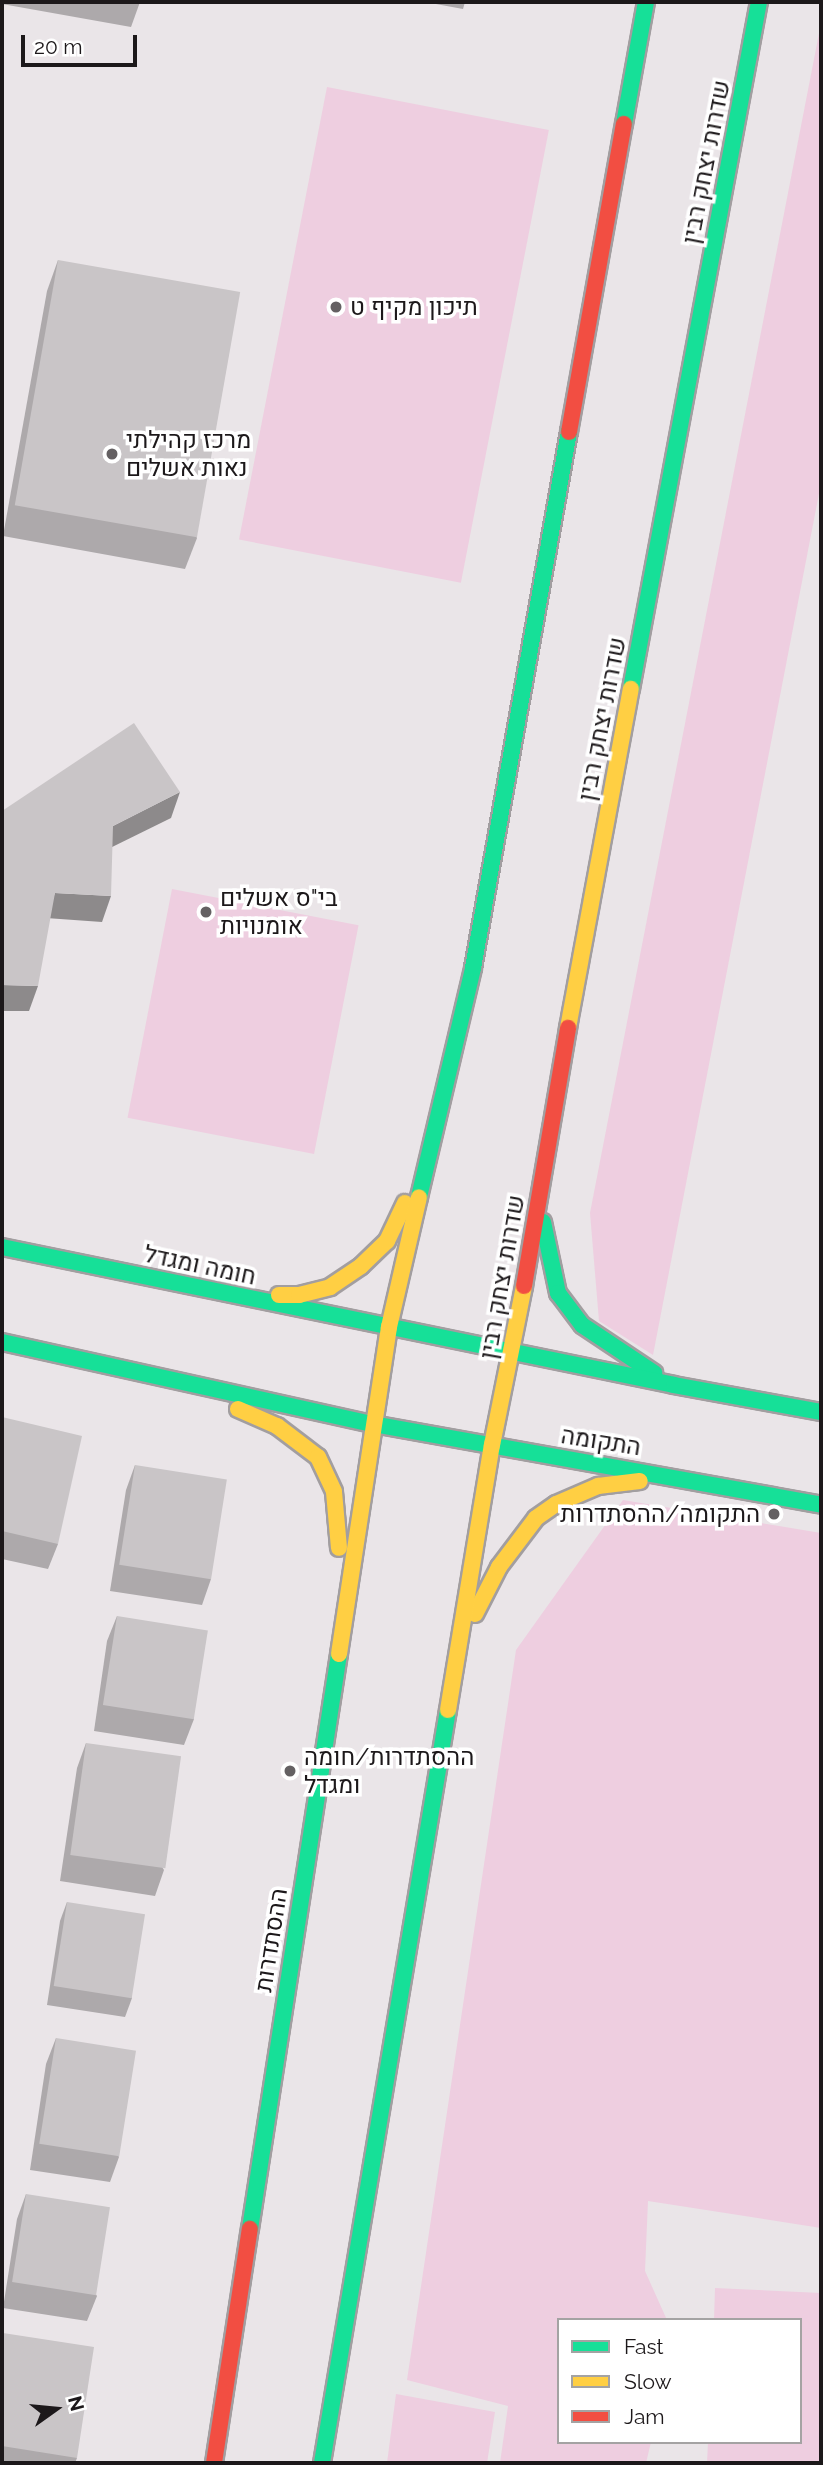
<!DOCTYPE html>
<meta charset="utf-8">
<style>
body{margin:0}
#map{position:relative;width:823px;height:2465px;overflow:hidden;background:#eae5e8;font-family:Raleway,Heebo,sans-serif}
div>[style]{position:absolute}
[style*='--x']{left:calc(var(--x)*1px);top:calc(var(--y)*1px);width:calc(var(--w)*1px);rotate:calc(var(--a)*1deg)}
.green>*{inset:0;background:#eecee0;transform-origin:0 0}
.roads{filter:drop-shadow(2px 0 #a29ea0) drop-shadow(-2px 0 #a29ea0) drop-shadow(0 2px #a29ea0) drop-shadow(0 -2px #a29ea0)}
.fast>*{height:16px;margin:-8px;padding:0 8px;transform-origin:8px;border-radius:8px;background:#16e098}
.slow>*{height:16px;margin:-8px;padding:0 8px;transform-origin:8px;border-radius:8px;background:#ffcf43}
.jam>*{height:16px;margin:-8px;padding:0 8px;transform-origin:8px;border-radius:8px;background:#f24e42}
.wall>*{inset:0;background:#ada9ab}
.shaded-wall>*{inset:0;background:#8d8a8b}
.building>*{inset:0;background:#c9c5c7;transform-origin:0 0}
.dots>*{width:19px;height:19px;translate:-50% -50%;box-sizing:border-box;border:4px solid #fff;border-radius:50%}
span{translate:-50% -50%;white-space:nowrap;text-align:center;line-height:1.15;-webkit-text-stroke:7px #fff;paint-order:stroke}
.street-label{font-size:24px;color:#1c181a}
.poi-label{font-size:24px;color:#1c181a}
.left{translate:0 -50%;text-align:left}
.right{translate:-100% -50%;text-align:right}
.frame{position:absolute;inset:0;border:4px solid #1c181a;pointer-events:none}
.legend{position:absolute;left:557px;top:2318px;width:245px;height:126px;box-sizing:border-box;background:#fff;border:2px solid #a4a3a3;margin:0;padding:9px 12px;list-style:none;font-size:21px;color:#1c181a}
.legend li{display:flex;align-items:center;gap:14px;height:35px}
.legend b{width:35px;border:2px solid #a4a3a3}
.north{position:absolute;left:21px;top:2374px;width:70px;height:70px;-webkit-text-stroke:5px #fff;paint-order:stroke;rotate:75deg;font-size:19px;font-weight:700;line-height:28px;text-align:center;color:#1c181a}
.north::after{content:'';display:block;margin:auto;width:24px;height:32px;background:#1c181a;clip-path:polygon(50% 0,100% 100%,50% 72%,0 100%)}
.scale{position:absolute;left:21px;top:35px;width:116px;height:32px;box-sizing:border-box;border:4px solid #1c181a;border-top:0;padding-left:9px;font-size:21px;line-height:24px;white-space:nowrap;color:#1c181a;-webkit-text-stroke:5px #fff;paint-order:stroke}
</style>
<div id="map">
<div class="green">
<i style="clip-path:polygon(821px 23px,821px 483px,653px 1355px,599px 1321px,590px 1213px)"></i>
<i style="left:327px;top:87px;width:226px;height:461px;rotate:11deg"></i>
<i style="left:172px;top:889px;width:190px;height:233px;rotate:11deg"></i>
<i style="clip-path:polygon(623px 1500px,821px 1533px,821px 2228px,648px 2201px,645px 2271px,667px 2320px,559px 2320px,559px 2442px,651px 2442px,646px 2463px,500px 2463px,508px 2406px,407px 2380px,516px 1650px)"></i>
<i style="clip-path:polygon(715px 2288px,821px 2293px,821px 2463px,707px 2463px,708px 2442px,800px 2442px,800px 2320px,714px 2320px)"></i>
<i style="clip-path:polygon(396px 2394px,495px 2412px,487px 2463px,387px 2463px)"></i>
</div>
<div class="roads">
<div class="fast">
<i style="--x:624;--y:124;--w:124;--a:-79.8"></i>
<i style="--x:631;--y:689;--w:699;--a:-79.45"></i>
<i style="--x:419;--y:1197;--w:235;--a:-76.7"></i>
<i style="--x:473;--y:968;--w:545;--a:-79.85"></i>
<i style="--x:543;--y:1222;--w:73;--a:78.1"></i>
<i style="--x:558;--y:1293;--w:40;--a:53"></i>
<i style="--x:582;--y:1325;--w:87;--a:33.7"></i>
<i style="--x:2;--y:1247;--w:686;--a:11.6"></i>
<i style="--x:674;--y:1385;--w:149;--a:10.4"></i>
<i style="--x:2;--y:1342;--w:380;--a:12.5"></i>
<i style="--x:373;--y:1424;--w:455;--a:10.2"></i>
<i style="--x:250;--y:2229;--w:582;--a:-81.2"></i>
<i style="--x:322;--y:2463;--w:763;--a:-80.5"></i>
</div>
<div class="slow">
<i style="--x:568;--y:1028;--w:345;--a:-79.5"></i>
<i style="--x:279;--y:1295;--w:20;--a:0"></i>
<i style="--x:299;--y:1295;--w:32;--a:-14"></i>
<i style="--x:330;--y:1287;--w:37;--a:-34"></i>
<i style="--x:361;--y:1266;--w:36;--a:-44"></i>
<i style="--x:387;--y:1241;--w:42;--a:-64.7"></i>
<i style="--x:238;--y:1409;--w:43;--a:23.6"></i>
<i style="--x:277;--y:1426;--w:51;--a:37.1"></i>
<i style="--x:318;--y:1457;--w:38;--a:65"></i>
<i style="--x:334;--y:1492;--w:56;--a:84.9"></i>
<i style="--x:475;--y:1614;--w:53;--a:-62.9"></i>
<i style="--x:499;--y:1567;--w:61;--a:-52.9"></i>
<i style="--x:536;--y:1518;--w:24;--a:-35"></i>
<i style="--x:556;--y:1504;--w:46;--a:-23.2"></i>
<i style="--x:598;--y:1486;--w:42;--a:-6.8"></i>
<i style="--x:339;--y:1654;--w:331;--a:-81.3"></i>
<i style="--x:389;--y:1327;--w:133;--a:-77"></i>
<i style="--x:448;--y:1710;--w:269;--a:-80.6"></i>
<i style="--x:492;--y:1445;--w:162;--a:-78.6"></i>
</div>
<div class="jam">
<i style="--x:569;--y:432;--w:313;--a:-79.9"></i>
<i style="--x:524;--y:1286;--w:262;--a:-80.3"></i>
<i style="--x:214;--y:2463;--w:237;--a:-81.3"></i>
</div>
</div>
<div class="wall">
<i style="clip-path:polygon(2px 2px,140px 2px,131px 27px,2px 4px)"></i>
<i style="clip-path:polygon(425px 2px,465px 2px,463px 9px)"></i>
<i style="clip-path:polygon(58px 260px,197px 538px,185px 569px,3px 536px,47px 291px)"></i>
<i style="clip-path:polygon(2px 1417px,58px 1544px,48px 1569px,2px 1559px)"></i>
<i style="clip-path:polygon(135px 1465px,211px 1579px,202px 1605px,110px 1591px,126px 1490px)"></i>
<i style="clip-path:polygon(117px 1616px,194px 1719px,184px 1745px,94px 1731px,107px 1641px)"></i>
<i style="clip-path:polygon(86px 1743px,164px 1870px,155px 1896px,60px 1881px,77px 1768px)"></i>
<i style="clip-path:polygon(67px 1902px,132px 1998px,125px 2017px,47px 2005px,60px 1921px)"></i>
<i style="clip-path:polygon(56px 2038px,119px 2157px,110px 2182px,30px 2170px,46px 2064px)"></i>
<i style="clip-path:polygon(26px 2194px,97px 2296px,87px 2321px,3px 2308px,17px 2219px)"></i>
<i style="clip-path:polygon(3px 2333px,77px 2458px,75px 2463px,2px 2463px,2px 2337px)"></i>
</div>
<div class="shaded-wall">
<i style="clip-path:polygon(180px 792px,171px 818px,104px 851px,113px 826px)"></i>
<i style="clip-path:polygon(55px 893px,111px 896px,102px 922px,46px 918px)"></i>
<i style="clip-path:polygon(2px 985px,38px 986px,29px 1011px,2px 1011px)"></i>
</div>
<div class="building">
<i style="left:58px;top:260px;width:185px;height:249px;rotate:10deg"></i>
<i style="clip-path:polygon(134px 723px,180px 792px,113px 826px,111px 896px,55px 893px,38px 986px,2px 985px,2px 811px)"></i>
<i style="clip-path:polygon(2px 1417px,82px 1436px,58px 1544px,2px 1531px)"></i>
<i style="left:135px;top:1465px;width:93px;height:101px;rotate:9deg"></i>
<i style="left:117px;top:1616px;width:92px;height:90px;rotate:9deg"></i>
<i style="left:86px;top:1743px;width:96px;height:113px;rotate:8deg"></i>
<i style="left:67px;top:1902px;width:79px;height:85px;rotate:9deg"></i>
<i style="left:56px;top:2038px;width:81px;height:107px;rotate:9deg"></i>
<i style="left:26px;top:2194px;width:85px;height:89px;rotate:9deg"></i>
<i style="clip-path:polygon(3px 2333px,94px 2347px,77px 2458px,2px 2446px,2px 2343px)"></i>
</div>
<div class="dots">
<i style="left:336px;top:307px;background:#646062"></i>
<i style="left:112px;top:454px;background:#646062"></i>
<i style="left:206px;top:912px;background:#646062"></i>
<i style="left:774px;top:1514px;background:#646062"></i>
<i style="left:290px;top:1771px;background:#646062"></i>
</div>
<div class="street-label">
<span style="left:706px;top:162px;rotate:-79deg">שדרות יצחק רבין</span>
<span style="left:602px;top:719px;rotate:-79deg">שדרות יצחק רבין</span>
<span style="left:200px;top:1265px;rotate:12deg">חומה ומגדל</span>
<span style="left:502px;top:1277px;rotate:-80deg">שדרות יצחק רבין</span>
<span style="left:601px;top:1441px;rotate:9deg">התקומה</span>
<span style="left:271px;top:1940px;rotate:-81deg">ההסתדרות</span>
</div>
<div class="poi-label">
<span class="left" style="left:350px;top:307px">תיכון מקיף ט</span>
<span class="left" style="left:126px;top:454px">מרכז קהילתי<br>נאות אשלים</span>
<span class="left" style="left:220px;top:912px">בי"ס אשלים<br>אומנויות</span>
<span class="right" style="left:760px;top:1514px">התקומה/ההסתדרות</span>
<span class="left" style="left:304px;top:1771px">ההסתדרות/חומה<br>ומגדל</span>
</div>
<div class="frame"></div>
<ul class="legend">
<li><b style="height:9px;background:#16e098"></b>Fast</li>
<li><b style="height:9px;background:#ffcf43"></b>Slow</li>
<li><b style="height:9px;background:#f24e42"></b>Jam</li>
</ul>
<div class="north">N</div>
<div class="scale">20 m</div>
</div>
